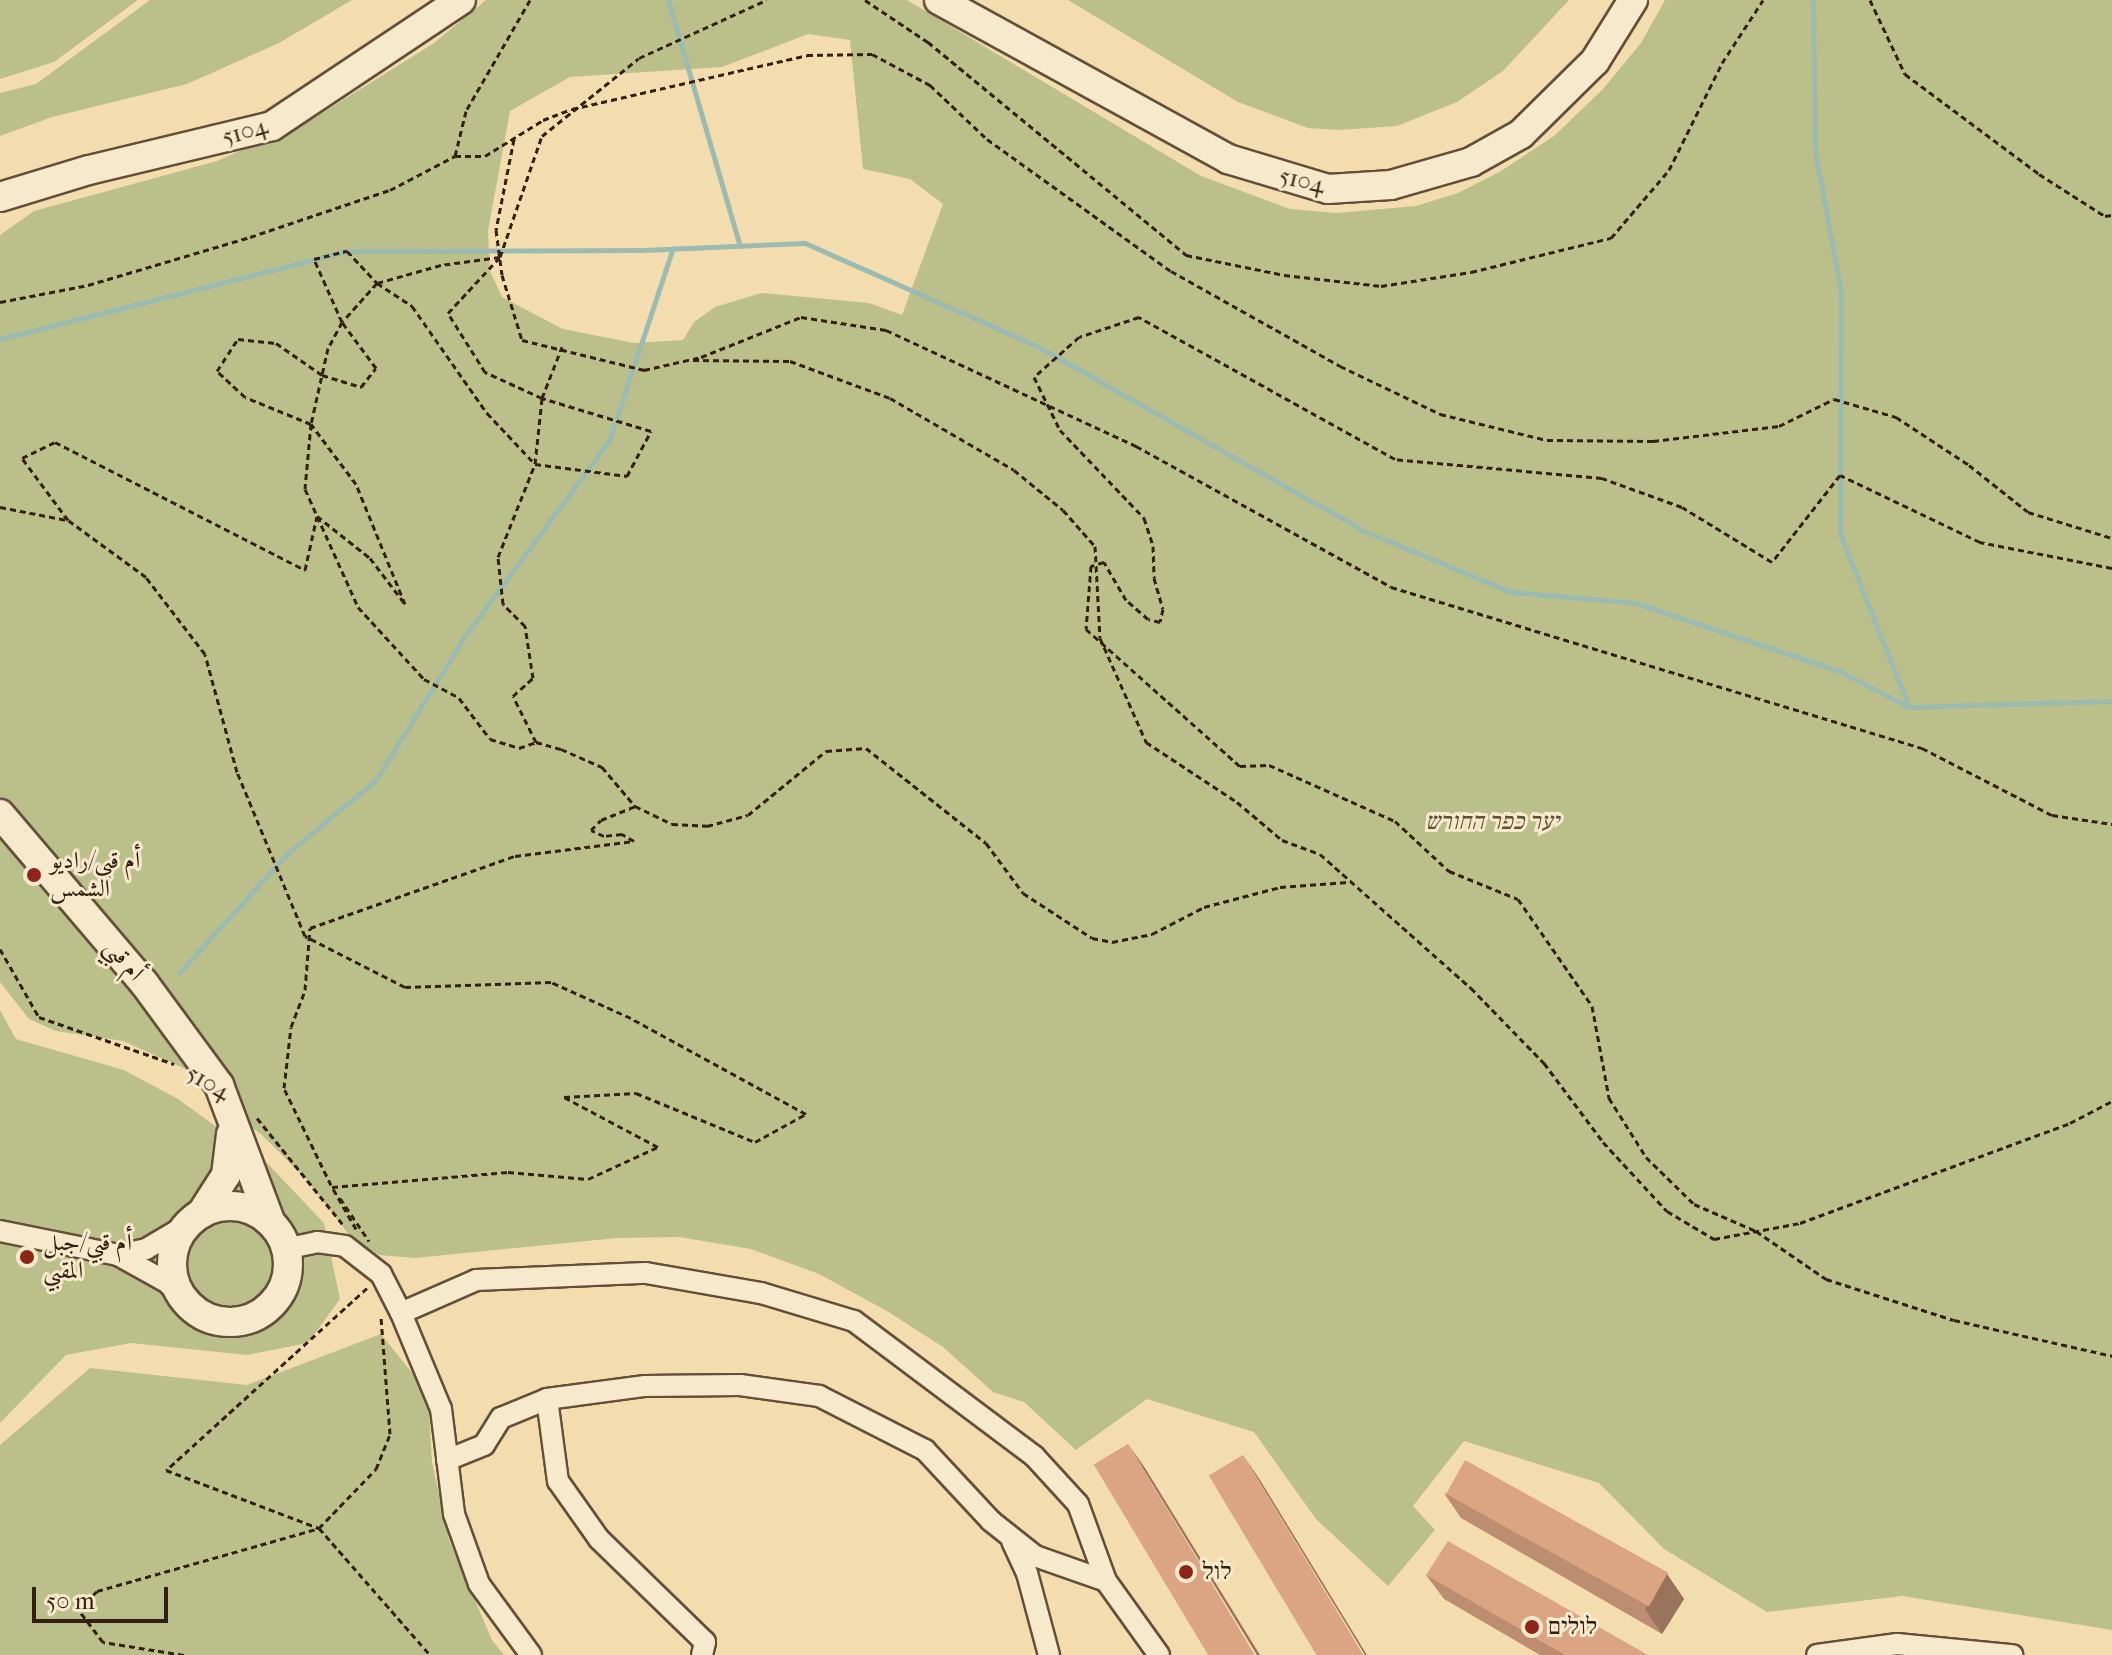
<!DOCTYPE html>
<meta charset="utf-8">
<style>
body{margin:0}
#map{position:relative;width:2112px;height:1655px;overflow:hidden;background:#f3ddaf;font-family:"IM FELL French Canon",Amiri,"Frank Ruhl Libre",serif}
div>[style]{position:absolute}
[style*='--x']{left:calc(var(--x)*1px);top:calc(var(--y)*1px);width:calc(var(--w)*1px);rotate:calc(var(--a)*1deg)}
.green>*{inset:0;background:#bbc08a}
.stream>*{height:5px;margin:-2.5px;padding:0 2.5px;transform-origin:2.5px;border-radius:2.5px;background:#9cbbb0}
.path>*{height:3px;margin-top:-1.5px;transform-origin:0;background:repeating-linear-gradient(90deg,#342012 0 6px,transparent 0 10px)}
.roads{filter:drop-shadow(2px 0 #644f39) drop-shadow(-2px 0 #644f39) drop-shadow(0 2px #644f39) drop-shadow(0 -2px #644f39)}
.street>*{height:20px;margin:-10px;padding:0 10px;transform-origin:10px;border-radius:10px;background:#f7e9cb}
.secondary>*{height:28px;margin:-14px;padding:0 14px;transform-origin:14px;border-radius:14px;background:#f7e9cb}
.secondary>.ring{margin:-14px;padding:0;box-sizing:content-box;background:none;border:28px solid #f7e9cb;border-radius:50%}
.wall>*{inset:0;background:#bc8d70}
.shaded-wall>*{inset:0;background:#99735b}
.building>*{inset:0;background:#dba482;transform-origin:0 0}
.dots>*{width:22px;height:22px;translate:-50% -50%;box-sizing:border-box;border:4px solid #f7e9cb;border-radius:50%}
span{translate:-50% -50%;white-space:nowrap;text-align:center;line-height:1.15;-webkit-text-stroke:6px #f7e9cb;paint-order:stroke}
.street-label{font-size:24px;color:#342012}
.park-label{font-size:24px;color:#5c5036;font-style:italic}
.poi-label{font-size:24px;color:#342012}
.left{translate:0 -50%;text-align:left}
.scale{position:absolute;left:32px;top:1587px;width:136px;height:36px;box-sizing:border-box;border:4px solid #342012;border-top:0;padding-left:10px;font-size:24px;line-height:28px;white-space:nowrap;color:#342012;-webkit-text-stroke:6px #f7e9cb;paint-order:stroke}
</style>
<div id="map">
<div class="green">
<i style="clip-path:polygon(0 0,138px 0,54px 62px,0 79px)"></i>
<i style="clip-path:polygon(150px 0,352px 0,279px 43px,187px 84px,52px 117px,0 136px,0 93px,36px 84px)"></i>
<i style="clip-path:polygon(evenodd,486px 0,907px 0,1201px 176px,1290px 209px,1337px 213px,1416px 206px,1458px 193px,1501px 171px,1554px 136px,1603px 89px,1641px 43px,1665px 0,2112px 0,2112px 1630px,1902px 1596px,1767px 1612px,1664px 1549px,1599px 1483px,1464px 1441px,1413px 1506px,1435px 1530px,1388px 1586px,1316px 1519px,1254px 1432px,1147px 1399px,1076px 1450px,1024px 1402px,993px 1392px,943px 1347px,887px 1311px,819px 1274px,751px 1249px,679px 1237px,617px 1238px,415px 1258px,379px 1255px,350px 1236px,305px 1178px,262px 1135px,207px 1094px,219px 1084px,123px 1041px,56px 1031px,29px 1019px,0 982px,0 235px,34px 211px,217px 161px,314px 118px,434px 43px,486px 0,808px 34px,850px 40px,863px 169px,910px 179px,943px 204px,902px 315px,869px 303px,761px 293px,715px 307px,694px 322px,683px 340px,634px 343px,563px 329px,502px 297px,490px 271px,488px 231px,510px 111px,570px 77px,722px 67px,808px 34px)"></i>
<i style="clip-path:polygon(1068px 0,1569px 0,1503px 71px,1457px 102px,1397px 126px,1339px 130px,1308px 128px,1238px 102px)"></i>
<i style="clip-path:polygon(0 1010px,16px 1039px,124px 1070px,178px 1099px,268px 1164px,324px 1223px,340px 1299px,308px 1343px,247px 1355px,131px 1343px,66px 1355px,0 1423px)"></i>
<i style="clip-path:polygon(381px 1334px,428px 1393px,432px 1462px,449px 1540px,492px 1640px,504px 1655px,0 1655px,0 1445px,90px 1368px,247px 1385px)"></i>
</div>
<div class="stream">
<i style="--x:668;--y:0;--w:253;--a:73.7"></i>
<i style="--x:1813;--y:0;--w:151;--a:89.2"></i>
<i style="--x:1815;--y:151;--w:144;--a:79.6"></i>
<i style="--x:1841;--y:293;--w:241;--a:90.2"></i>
<i style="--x:1840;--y:534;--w:186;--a:68.3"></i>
<i style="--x:0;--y:339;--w:358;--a:-14.2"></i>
<i style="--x:347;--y:251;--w:296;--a:-0.2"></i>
<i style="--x:643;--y:250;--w:162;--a:-2.5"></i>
<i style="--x:805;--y:243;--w:256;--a:24"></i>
<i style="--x:1039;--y:347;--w:371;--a:29.5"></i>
<i style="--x:1362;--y:530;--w:161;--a:22.6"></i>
<i style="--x:1511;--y:592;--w:125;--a:5"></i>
<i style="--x:1636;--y:603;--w:214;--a:18.5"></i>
<i style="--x:1839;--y:671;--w:79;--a:27.2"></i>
<i style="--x:1909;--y:707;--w:203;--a:-1.7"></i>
<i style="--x:179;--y:973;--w:162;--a:-47.8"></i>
<i style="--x:288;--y:853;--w:114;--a:-39.7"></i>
<i style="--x:376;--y:780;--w:169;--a:-58.3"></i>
<i style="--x:465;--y:636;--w:242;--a:-53.6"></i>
<i style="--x:609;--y:441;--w:203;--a:-71.7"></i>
</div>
<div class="path">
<i style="--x:530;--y:0;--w:128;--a:120"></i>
<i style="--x:466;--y:111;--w:46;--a:103.7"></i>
<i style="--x:455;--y:156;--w:30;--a:0"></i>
<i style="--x:485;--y:156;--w:68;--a:-31.8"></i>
<i style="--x:543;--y:120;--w:31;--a:-21"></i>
<i style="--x:572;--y:109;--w:241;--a:-12.9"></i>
<i style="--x:807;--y:55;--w:65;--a:-0.9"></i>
<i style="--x:872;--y:54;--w:66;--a:28.1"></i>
<i style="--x:930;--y:85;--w:79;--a:43.5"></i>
<i style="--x:987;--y:139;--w:226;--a:35.7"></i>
<i style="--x:1171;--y:271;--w:194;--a:29.3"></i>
<i style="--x:1340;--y:366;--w:111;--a:25.6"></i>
<i style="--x:1440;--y:414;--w:110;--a:13.7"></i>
<i style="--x:1547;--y:440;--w:106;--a:0.5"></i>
<i style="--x:1653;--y:441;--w:127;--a:-6.8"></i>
<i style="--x:1779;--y:426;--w:61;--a:-26.1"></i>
<i style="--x:1834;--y:399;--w:65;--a:16.2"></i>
<i style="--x:1896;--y:417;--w:87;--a:33.3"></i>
<i style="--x:1969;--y:465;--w:75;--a:38.5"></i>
<i style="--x:2028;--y:512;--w:88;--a:17.2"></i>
<i style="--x:865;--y:0;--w:76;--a:33.7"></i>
<i style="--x:928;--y:42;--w:335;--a:39.5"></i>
<i style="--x:1186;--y:255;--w:100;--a:11.5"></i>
<i style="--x:1284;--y:275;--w:98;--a:6.5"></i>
<i style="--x:1381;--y:286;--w:91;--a:-8.8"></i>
<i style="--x:1471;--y:272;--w:144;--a:-13.7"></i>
<i style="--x:1611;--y:238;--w:89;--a:-49.5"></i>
<i style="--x:1669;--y:170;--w:119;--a:-63.6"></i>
<i style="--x:1722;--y:63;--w:75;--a:-56.9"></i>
<i style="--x:1870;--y:0;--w:82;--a:64.7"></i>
<i style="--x:1905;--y:74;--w:167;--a:36.7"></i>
<i style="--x:2039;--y:174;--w:78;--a:32.5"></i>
<i style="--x:2105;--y:216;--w:7;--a:-8"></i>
<i style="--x:514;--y:139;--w:93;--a:101.2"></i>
<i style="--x:496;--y:230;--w:45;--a:82.4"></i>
<i style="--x:502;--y:275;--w:68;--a:72.9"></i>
<i style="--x:522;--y:340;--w:126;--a:13.8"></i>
<i style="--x:644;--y:370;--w:58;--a:-12.8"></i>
<i style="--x:701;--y:357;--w:108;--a:-21.8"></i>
<i style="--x:801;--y:317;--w:86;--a:8.7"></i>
<i style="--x:886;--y:330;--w:276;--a:24.9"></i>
<i style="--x:1136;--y:446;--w:291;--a:28.9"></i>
<i style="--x:1391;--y:587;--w:555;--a:16.87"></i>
<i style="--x:1922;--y:748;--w:146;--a:27.3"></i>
<i style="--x:2052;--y:815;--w:61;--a:8.5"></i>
<i style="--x:500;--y:257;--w:60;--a:172.3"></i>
<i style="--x:441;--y:265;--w:66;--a:164.3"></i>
<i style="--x:377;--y:283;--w:52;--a:131.9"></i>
<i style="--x:342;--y:322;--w:30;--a:118"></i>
<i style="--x:328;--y:348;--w:78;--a:102.6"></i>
<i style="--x:311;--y:424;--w:65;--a:95.3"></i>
<i style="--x:305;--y:489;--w:129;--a:65.8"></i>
<i style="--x:358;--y:607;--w:98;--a:47.5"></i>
<i style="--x:424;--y:679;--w:40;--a:28"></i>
<i style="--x:459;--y:698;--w:51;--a:52.9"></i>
<i style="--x:490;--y:739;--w:30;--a:17"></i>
<i style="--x:519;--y:748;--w:18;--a:-19"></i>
<i style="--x:536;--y:742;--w:26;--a:16"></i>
<i style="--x:561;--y:749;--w:45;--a:23.7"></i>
<i style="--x:602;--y:767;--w:51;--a:49.8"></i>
<i style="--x:635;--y:806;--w:41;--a:25.9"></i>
<i style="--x:672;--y:824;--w:35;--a:3"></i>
<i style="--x:707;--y:826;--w:42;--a:-15"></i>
<i style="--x:748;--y:815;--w:101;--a:-39.4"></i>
<i style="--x:826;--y:751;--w:40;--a:-4.3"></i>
<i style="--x:866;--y:748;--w:153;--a:38.4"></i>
<i style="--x:986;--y:843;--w:62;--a:53.5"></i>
<i style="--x:1023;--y:893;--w:82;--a:33.1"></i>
<i style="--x:1092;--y:938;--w:20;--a:11"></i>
<i style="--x:1112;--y:942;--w:41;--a:-11.3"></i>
<i style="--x:1152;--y:934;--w:59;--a:-27.4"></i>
<i style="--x:1204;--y:907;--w:79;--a:-14.7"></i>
<i style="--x:1280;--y:887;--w:68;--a:-4.2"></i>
<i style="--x:0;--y:302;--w:90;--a:-10.9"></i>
<i style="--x:88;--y:285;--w:169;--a:-16.5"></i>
<i style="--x:250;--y:237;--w:148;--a:-18.6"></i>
<i style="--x:390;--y:190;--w:73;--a:-27.6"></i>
<i style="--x:693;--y:360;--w:97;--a:0.6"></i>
<i style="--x:790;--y:361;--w:107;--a:20.3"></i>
<i style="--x:890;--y:398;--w:143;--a:30.1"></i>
<i style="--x:1014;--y:470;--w:63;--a:39.2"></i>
<i style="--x:1063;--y:510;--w:48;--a:48.4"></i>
<i style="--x:1095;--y:546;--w:92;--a:86.9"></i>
<i style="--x:1100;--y:638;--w:114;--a:66.1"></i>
<i style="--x:1146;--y:742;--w:109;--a:33.4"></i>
<i style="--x:1237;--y:802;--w:59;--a:40.2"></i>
<i style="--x:1282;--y:840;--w:40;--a:20.2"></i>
<i style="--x:1320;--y:854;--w:202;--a:41.6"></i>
<i style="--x:1471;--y:988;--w:105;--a:45.8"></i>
<i style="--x:1544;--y:1063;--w:99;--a:53.2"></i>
<i style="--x:1603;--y:1142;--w:94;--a:47.2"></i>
<i style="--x:1667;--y:1211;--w:55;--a:30.8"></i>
<i style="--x:1714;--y:1239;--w:87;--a:-10.5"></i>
<i style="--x:1800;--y:1223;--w:288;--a:-20.3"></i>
<i style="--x:2070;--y:1123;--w:47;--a:-27.6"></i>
<i style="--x:0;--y:507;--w:68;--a:11"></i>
<i style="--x:2112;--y:568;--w:135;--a:-168.9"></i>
<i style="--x:1980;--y:542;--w:155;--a:-154.4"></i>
<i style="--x:1840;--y:475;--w:110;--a:128"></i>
<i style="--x:1772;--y:562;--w:105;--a:-148.6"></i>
<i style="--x:1682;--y:507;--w:85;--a:-160.1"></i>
<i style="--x:1602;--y:478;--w:208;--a:-174.8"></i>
<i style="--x:1395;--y:459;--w:293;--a:-151"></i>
<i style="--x:1139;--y:317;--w:63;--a:161.6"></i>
<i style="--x:1079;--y:337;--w:60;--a:138.4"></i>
<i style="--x:1034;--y:377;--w:59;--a:63.9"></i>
<i style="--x:1060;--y:430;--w:122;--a:46.3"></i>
<i style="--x:1144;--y:518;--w:29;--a:72"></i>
<i style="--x:1153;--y:546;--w:32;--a:88"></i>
<i style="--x:1154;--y:578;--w:32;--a:74"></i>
<i style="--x:1163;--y:609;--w:13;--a:103"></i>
<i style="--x:1160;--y:622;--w:12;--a:-166"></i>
<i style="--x:1148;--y:619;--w:29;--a:-139"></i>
<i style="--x:1126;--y:600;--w:44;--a:-120.1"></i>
<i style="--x:1104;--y:562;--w:14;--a:163"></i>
<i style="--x:1091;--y:566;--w:63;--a:94.5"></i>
<i style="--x:1086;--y:629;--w:206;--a:41.7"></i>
<i style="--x:1240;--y:766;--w:29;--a:-2"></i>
<i style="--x:1269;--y:765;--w:138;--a:24"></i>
<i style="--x:1395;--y:821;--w:74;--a:42.8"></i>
<i style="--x:1449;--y:871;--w:74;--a:22.1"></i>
<i style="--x:1518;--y:899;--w:130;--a:55.3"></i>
<i style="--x:1592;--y:1006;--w:94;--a:79.5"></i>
<i style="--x:1609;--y:1098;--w:70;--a:57.9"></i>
<i style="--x:1646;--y:1157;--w:67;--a:44.4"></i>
<i style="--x:1694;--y:1204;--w:68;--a:23.5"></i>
<i style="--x:1756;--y:1231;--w:85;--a:34.4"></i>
<i style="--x:1826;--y:1279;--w:134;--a:17.8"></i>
<i style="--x:1954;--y:1320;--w:162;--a:12.8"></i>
<i style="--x:536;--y:742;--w:51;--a:-116.6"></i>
<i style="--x:513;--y:696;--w:27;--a:-42"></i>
<i style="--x:533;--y:678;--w:53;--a:-98.7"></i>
<i style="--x:525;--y:626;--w:31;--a:-135"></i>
<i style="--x:503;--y:604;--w:47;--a:-96.1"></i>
<i style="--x:498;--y:557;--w:100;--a:-68.3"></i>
<i style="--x:535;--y:464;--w:66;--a:-83.9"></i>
<i style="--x:542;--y:398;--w:55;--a:-68.6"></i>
<i style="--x:0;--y:949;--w:78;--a:60.2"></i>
<i style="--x:39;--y:1017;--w:143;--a:19.2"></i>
<i style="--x:257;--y:1118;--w:140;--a:51.1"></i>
<i style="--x:331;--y:1185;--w:108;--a:-115.9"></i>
<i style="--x:284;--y:1088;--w:61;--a:-83.5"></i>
<i style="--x:291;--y:1027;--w:40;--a:-69"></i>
<i style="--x:305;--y:990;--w:62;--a:-85.4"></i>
<i style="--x:310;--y:928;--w:217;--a:-19.4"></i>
<i style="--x:515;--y:856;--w:120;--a:-7.2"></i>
<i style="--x:634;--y:841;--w:14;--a:-150"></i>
<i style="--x:622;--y:834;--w:18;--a:174"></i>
<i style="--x:604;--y:836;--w:14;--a:-155"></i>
<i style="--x:591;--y:830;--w:14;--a:-45"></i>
<i style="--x:601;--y:820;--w:37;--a:-22"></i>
<i style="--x:340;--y:1198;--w:52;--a:56"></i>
<i style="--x:356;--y:1229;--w:48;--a:-119.7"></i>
<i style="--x:332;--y:1187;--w:177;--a:-4.9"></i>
<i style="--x:508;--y:1172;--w:80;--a:5"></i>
<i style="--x:588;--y:1179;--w:77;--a:-24.6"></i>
<i style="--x:658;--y:1147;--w:106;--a:-152"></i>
<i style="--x:564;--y:1097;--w:72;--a:-3.2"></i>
<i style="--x:636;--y:1093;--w:129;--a:22.4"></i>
<i style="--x:755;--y:1142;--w:58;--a:-28.8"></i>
<i style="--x:806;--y:1114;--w:200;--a:-151.3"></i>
<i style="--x:631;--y:1018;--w:88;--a:-155.8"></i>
<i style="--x:551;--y:982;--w:146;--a:178"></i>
<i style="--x:405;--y:987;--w:112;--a:-153"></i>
<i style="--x:305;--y:936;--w:178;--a:-112.5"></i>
<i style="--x:237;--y:772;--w:122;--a:-105.2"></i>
<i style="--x:205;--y:654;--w:97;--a:-127.5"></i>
<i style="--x:146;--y:577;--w:97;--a:-143.8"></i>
<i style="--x:68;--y:520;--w:77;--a:-126.6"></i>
<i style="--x:22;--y:458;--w:37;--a:-26"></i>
<i style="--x:55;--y:442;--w:281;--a:27.1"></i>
<i style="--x:305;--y:570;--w:55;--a:-77.5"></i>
<i style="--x:317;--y:516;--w:68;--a:38.4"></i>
<i style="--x:370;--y:558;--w:58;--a:52.7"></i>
<i style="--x:405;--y:604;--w:130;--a:-112.2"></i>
<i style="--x:356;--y:484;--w:75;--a:-126.9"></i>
<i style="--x:311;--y:424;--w:71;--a:-157.8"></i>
<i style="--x:245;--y:397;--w:38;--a:-137"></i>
<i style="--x:217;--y:371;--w:38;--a:-57"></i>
<i style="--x:238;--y:339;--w:38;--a:6"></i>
<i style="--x:276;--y:343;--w:56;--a:34.8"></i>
<i style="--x:322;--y:375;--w:41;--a:17.1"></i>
<i style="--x:361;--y:387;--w:24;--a:-52"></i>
<i style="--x:376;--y:368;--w:57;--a:-126.5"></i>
<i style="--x:342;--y:322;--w:69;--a:-114"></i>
<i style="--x:314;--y:259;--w:34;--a:-14"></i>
<i style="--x:347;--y:251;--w:44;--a:46.8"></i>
<i style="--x:377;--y:283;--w:42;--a:33.3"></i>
<i style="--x:412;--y:306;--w:131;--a:55"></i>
<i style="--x:487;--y:413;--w:70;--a:46.7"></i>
<i style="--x:535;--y:464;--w:93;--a:7.4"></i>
<i style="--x:627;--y:476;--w:51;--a:-61.9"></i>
<i style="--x:651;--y:431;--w:114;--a:-163.2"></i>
<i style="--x:542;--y:398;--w:63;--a:-155.5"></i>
<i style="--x:485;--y:372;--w:70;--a:-122.1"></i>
<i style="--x:448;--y:313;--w:76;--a:-47.1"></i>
<i style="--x:500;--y:257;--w:128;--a:-70.9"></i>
<i style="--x:542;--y:136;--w:124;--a:-38.8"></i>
<i style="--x:639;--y:58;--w:140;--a:-24.5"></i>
<i style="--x:367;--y:1288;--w:271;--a:137.8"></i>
<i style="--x:166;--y:1470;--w:164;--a:20.8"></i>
<i style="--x:319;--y:1528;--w:169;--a:48.8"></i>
<i style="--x:184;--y:1655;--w:82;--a:-170.9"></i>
<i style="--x:103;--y:1642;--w:41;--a:-127.1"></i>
<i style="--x:78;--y:1609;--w:26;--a:-43"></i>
<i style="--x:97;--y:1591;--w:231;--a:-15.8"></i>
<i style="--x:319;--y:1528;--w:82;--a:-46"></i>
<i style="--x:376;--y:1469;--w:38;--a:-68"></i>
<i style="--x:390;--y:1434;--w:116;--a:-94.4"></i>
</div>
<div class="roads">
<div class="street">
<i style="--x:0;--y:1231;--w:120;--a:11.5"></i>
<i style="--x:118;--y:1255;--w:57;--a:29.2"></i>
<i style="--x:168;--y:1283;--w:25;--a:48"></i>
<i style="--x:285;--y:1249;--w:33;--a:-12"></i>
<i style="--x:317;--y:1242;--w:28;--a:8"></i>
<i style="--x:345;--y:1246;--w:46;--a:37.9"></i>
<i style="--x:381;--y:1274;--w:44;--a:62.9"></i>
<i style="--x:401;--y:1313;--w:82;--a:-23.7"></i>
<i style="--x:476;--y:1280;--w:170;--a:-2.4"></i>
<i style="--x:646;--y:1273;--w:117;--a:9.9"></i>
<i style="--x:761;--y:1293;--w:97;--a:16.8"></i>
<i style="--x:854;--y:1321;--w:225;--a:36.9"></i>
<i style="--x:1034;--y:1456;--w:65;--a:47.5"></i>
<i style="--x:1078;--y:1504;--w:82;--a:70"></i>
<i style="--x:1106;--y:1581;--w:91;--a:54.4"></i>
<i style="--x:118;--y:1255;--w:29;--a:-12"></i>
<i style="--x:146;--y:1249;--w:45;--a:-30.5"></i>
<i style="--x:401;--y:1313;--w:104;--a:67.4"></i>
<i style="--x:441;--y:1409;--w:106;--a:82.9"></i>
<i style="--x:454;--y:1514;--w:74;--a:70.3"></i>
<i style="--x:479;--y:1584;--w:88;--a:53.8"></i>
<i style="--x:547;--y:1399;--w:99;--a:-7.6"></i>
<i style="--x:645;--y:1386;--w:95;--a:-0.6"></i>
<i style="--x:740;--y:1385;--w:80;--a:7.9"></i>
<i style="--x:819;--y:1396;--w:119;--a:27"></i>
<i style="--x:925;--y:1450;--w:97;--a:47.1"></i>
<i style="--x:991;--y:1521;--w:56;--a:38.5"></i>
<i style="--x:1035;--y:1556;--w:75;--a:19.4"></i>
<i style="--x:447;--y:1460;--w:40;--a:-22"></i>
<i style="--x:484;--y:1445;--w:32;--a:-58"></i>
<i style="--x:501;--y:1418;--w:50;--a:-22.4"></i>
<i style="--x:547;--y:1399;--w:83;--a:82.4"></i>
<i style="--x:558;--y:1481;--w:71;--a:54.7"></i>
<i style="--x:599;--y:1539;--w:148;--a:44.2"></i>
<i style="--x:705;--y:1642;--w:13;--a:103"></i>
<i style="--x:1012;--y:1541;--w:35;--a:65"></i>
<i style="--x:1027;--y:1573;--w:85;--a:75"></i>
<i style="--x:1817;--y:1655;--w:81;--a:-7.8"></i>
<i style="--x:1897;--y:1644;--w:116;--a:5.5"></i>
</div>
<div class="secondary">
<i style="--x:939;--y:0;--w:330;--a:28.8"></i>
<i style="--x:1228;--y:159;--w:104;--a:16.7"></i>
<i style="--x:1328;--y:189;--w:63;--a:-3.6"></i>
<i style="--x:1391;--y:185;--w:83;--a:-16"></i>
<i style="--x:1471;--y:162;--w:57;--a:-29.2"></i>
<i style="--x:1521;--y:134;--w:104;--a:-44.6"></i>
<i style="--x:1595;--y:61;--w:72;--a:-58.1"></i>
<i style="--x:0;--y:197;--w:93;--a:-16.9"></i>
<i style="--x:89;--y:170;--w:188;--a:-13.5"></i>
<i style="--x:272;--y:126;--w:227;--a:-33.7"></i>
<i style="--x:0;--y:814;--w:222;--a:49.6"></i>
<i style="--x:144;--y:983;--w:127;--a:53.7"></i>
<i style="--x:219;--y:1085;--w:145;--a:69.4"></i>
<i class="ring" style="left:172px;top:1206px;width:88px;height:88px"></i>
<i style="--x:201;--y:1214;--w:46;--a:-57.3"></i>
<i style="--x:226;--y:1175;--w:41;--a:-83"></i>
</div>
</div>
<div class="wall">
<i style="clip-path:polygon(1444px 1493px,1667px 1574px,1684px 1599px,1662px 1634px,1461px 1518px)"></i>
<i style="clip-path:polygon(1426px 1575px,1648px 1655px,1540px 1655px,1444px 1599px)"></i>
</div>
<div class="shaded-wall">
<i style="clip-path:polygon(1128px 1444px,1145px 1468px,1260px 1655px,1257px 1655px)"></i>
<i style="clip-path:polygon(1243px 1455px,1260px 1480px,1367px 1655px,1365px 1655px)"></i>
<i style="clip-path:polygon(1667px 1574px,1684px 1599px,1662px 1634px,1645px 1609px)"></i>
</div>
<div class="building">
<i style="left:1128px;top:1444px;width:247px;height:40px;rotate:59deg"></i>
<i style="left:1243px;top:1455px;width:234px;height:40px;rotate:59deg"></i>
<i style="left:1465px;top:1460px;width:232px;height:39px;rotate:29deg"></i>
<i style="clip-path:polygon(1448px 1541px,1648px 1655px,1565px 1655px,1426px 1575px)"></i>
</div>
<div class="dots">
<i style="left:34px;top:875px;background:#8f2418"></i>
<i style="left:27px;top:1257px;background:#8f2418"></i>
<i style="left:1186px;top:1572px;background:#8f2418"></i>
<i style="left:1532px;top:1627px;background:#8f2418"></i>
</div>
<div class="street-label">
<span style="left:245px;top:132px;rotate:-16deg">5104</span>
<span style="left:1302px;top:181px;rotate:13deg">5104</span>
<span style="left:124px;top:960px;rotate:49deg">أم قبي</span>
<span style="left:208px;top:1083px;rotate:30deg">5104</span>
</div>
<div class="park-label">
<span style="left:1492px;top:822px">יער כפר החורש</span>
</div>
<div class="poi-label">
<span class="left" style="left:50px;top:875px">أم قبي/راديو<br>الشمس</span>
<span class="left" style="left:43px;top:1257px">أم قبي/جبل<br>المقبي</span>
<span class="left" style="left:1202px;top:1572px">לול</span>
<span class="left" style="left:1548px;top:1627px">לולים</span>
</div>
<div class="scale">50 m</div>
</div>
